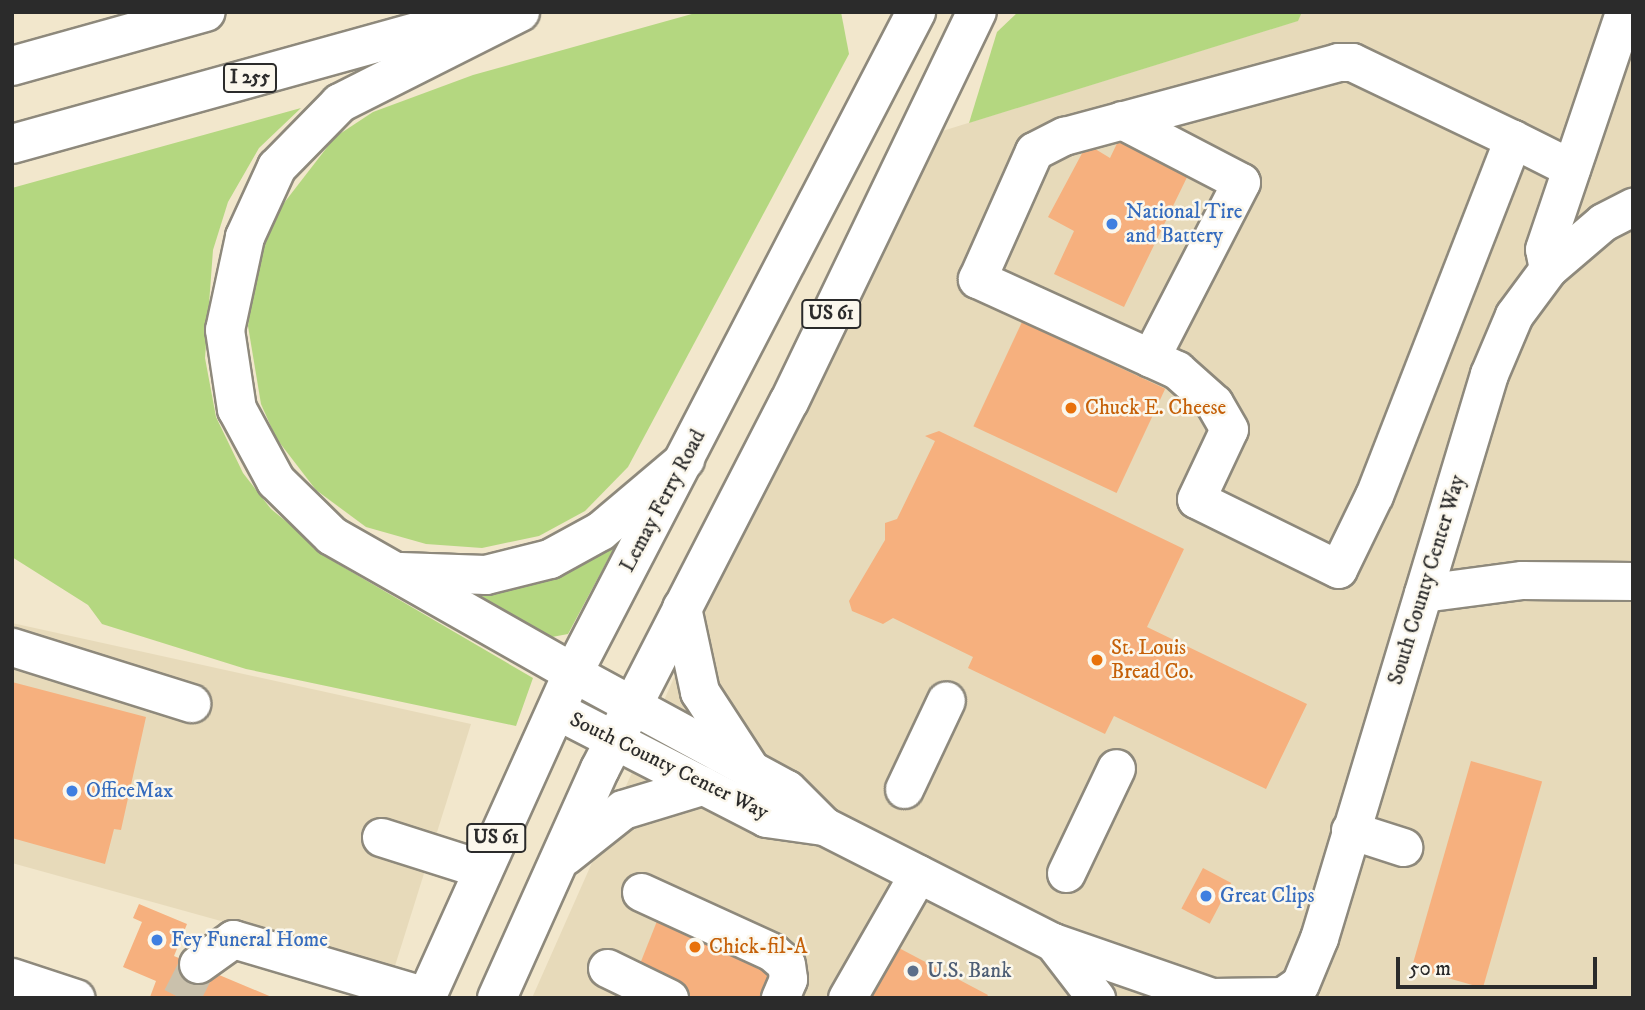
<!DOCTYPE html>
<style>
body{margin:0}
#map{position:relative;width:1645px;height:1010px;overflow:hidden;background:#f2e7cc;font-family:"IM FELL DW Pica",serif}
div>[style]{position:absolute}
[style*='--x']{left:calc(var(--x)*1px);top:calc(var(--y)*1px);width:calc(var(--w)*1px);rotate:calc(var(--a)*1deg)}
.built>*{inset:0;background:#e7daba}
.green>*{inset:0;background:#b4d780}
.building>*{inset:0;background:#f6b07e;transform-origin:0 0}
.minor-tunnel>*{height:37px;margin-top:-18.5px;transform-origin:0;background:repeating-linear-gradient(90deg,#cac1ac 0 37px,transparent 0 55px)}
.roads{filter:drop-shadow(2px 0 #8e897c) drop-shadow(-2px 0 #8e897c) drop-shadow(0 2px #8e897c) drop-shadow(0 -2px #8e897c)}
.minor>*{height:37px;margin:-18.5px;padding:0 18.5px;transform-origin:18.5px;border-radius:18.5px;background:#fff}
.major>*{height:38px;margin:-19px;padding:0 19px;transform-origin:19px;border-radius:19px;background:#fff}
.highway>*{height:38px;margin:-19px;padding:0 19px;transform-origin:19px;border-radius:19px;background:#fff}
.dots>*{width:19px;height:19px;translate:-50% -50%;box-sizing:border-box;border:4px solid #fbf7ec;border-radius:50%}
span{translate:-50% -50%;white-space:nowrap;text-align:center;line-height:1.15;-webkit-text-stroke:5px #fbf7ec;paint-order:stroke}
.shield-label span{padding:2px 5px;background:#fbf7ec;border:2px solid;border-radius:5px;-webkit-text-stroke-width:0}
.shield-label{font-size:19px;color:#2b2b2b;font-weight:700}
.shop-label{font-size:21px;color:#366cbe}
.left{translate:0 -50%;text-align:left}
.food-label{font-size:21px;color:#c56008}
.street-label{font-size:21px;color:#2b2b2b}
.service-label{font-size:21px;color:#4e5e75}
.frame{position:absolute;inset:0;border:14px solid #2b2b2b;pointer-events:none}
.scale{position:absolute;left:1396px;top:957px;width:201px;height:32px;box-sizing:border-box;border:4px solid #2b2b2b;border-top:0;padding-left:9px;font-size:21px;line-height:24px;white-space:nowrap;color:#2b2b2b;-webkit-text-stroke:5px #fbf7ec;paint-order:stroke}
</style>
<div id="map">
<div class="built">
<i style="clip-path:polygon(1302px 12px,1633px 12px,1633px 998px,532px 998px,712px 592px,936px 133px,1297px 21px)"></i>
<i style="clip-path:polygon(12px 623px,471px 724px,394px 969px,12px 863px)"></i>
</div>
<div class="green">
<i style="clip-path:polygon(699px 12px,841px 12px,849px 54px,628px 467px,585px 511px,539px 536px,482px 548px,426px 544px,366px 527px,316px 490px,276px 438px,261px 404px,248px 326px,255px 270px,277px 212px,335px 137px,373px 112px,473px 75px)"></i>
<i style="clip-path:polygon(1018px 12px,1302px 12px,1298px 21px,969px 123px,997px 32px)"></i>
<i style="clip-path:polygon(301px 108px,259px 148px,228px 202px,213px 250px,205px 358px,216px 417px,243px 473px,271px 509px,338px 564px,533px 678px,516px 726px,246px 669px,102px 624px,88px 605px,12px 557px,12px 188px)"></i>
<i style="clip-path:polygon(607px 544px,614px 548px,568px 634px,552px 637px,453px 590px)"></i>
</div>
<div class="building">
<i style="clip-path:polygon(1121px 135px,1191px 169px,1124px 307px,1054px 274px,1074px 231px,1048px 217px,1087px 144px,1110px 158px)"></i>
<i style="left:1022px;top:322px;width:158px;height:115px;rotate:25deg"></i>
<i style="clip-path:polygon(939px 431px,1184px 549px,1147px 627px,1307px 704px,1266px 789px,1114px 716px,1105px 734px,968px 668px,973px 657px,893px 618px,883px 624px,852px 611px,849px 601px,885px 540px,885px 523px,897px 519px,935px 441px,925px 436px)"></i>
<i style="clip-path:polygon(12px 682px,146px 717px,121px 830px,114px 829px,105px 864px,12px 838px)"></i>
<i style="left:1471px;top:761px;width:74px;height:215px;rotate:16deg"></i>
<i style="left:1203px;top:868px;width:32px;height:46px;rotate:28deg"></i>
<i style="clip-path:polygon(139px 904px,187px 924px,174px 956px,274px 998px,150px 997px,156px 981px,123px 967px,142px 922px,133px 918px)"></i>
<i style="clip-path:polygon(659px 916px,775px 972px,763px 998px,690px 998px,638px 969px)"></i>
<i style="clip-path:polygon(897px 947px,988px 995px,986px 998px,871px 998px)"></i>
</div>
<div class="minor-tunnel">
<i style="--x:181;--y:998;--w:38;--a:-63"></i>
</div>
<div class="roads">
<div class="minor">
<i style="--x:1122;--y:120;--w:134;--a:27.5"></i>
<i style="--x:1241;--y:182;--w:198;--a:117.3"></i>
<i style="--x:1513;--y:139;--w:382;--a:111.3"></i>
<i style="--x:1374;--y:495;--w:82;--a:115.9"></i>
<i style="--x:1338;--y:569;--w:158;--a:-153.8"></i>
<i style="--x:1196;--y:499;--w:77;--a:-64.8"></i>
<i style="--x:1229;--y:429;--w:30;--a:-120"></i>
<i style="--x:1214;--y:403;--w:50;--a:-138.3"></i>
<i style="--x:1177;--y:370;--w:220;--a:-155.5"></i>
<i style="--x:977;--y:279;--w:140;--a:-66"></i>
<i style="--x:1034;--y:151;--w:34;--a:-27"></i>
<i style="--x:1064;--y:136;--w:284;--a:-15.1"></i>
<i style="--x:1338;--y:62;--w:14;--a:0"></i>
<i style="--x:1352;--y:62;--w:178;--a:25.6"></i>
<i style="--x:1513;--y:139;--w:65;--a:26.6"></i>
<i style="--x:1548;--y:269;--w:20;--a:-101"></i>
<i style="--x:1544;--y:249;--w:250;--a:-71.3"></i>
<i style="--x:1423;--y:593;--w:100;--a:-7.5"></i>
<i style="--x:1522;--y:580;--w:111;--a:0.5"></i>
<i style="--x:12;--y:647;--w:188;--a:17.4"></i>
<i style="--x:573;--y:673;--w:243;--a:28.5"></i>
<i style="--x:787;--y:789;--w:52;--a:45"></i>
<i style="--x:824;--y:826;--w:257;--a:26.9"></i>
<i style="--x:1053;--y:942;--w:168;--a:19.1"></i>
<i style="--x:1212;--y:997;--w:73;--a:-0.8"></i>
<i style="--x:556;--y:710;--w:236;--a:27.2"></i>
<i style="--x:766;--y:818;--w:59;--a:7.9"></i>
<i style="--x:904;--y:789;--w:98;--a:-64.7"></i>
<i style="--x:1350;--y:830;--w:56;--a:17.8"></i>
<i style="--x:381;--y:837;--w:106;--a:17.6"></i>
<i style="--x:1066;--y:873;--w:116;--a:-64.5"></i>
<i style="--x:641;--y:892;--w:144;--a:24.6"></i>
<i style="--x:772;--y:952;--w:18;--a:41"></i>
<i style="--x:786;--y:964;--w:15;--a:82"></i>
<i style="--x:788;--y:979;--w:21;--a:113"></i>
<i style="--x:1053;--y:942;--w:71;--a:52.5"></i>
<i style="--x:198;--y:964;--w:43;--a:-35.5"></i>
<i style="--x:233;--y:939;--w:201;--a:16.5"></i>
<i style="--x:607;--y:968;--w:69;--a:25.8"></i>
<i style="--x:12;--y:977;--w:67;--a:18.2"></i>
<i style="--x:847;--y:998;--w:143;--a:-60.2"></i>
<i style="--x:1280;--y:998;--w:24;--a:-35"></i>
<i style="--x:1300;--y:984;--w:50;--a:-67.6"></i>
<i style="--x:1319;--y:938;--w:589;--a:-73.23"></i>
<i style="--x:1489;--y:374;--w:64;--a:-67"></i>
<i style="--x:1514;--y:315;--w:57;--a:-53.5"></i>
<i style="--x:1548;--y:269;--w:72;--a:-40.5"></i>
<i style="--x:1603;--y:222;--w:34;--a:-27"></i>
</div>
<div class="major">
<i style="--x:682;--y:608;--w:86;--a:77.9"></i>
<i style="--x:700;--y:692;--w:92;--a:57"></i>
<i style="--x:565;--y:856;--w:74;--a:-38.4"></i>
<i style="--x:623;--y:810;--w:83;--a:-16.9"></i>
<i style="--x:426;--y:998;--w:357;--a:-65.7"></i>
<i style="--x:573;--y:673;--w:745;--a:-62.57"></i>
<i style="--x:497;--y:998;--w:251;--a:-65.8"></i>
<i style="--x:600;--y:769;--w:413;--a:-62.8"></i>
<i style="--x:789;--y:402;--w:433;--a:-64.3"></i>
</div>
<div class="highway">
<i style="--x:520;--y:12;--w:202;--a:153.2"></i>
<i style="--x:340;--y:103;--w:90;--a:134.5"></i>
<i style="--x:277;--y:167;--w:77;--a:114.6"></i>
<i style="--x:245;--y:237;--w:95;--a:102.1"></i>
<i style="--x:225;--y:330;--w:80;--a:81.4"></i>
<i style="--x:237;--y:409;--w:82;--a:61.6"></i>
<i style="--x:276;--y:481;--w:78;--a:44.5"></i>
<i style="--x:332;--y:536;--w:277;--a:29.6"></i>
<i style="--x:12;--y:66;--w:201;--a:-15.6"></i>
<i style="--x:12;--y:144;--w:467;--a:-15.5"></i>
<i style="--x:401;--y:572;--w:85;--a:2"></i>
<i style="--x:486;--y:575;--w:66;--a:-14"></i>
<i style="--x:550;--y:559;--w:58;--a:-28.8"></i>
<i style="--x:601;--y:531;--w:110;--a:-40.2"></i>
</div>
</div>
<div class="dots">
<i style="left:1112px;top:224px;background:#3f7fe0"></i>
<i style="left:1071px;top:408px;background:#e8710a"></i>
<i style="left:1097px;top:660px;background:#e8710a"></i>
<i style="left:72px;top:791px;background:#3f7fe0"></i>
<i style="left:1206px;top:896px;background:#3f7fe0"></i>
<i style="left:157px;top:940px;background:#3f7fe0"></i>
<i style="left:695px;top:947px;background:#e8710a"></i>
<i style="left:913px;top:971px;background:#5c6f8a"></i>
</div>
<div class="shield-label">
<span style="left:250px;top:78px">I 255</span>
<span style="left:831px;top:314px">US 61</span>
<span style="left:496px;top:838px">US 61</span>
</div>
<div class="shop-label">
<span class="left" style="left:1126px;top:224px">National Tire<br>and Battery</span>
<span class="left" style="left:86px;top:791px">OfficeMax</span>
<span class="left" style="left:1220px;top:896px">Great Clips</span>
<span class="left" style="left:171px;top:940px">Fey Funeral Home</span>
</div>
<div class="food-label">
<span class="left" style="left:1085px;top:408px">Chuck E. Cheese</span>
<span class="left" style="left:1111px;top:660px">St. Louis<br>Bread Co.</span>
<span class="left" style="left:709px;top:947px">Chick-fil-A</span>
</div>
<div class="street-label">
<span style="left:663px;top:501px;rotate:-62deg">Lemay Ferry Road</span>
<span style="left:1427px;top:580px;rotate:-73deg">South County Center Way</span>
<span style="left:669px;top:766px;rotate:26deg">South County Center Way</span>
</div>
<div class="service-label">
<span class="left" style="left:927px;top:971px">U.S. Bank</span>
</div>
<div class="frame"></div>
<div class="scale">50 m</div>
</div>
